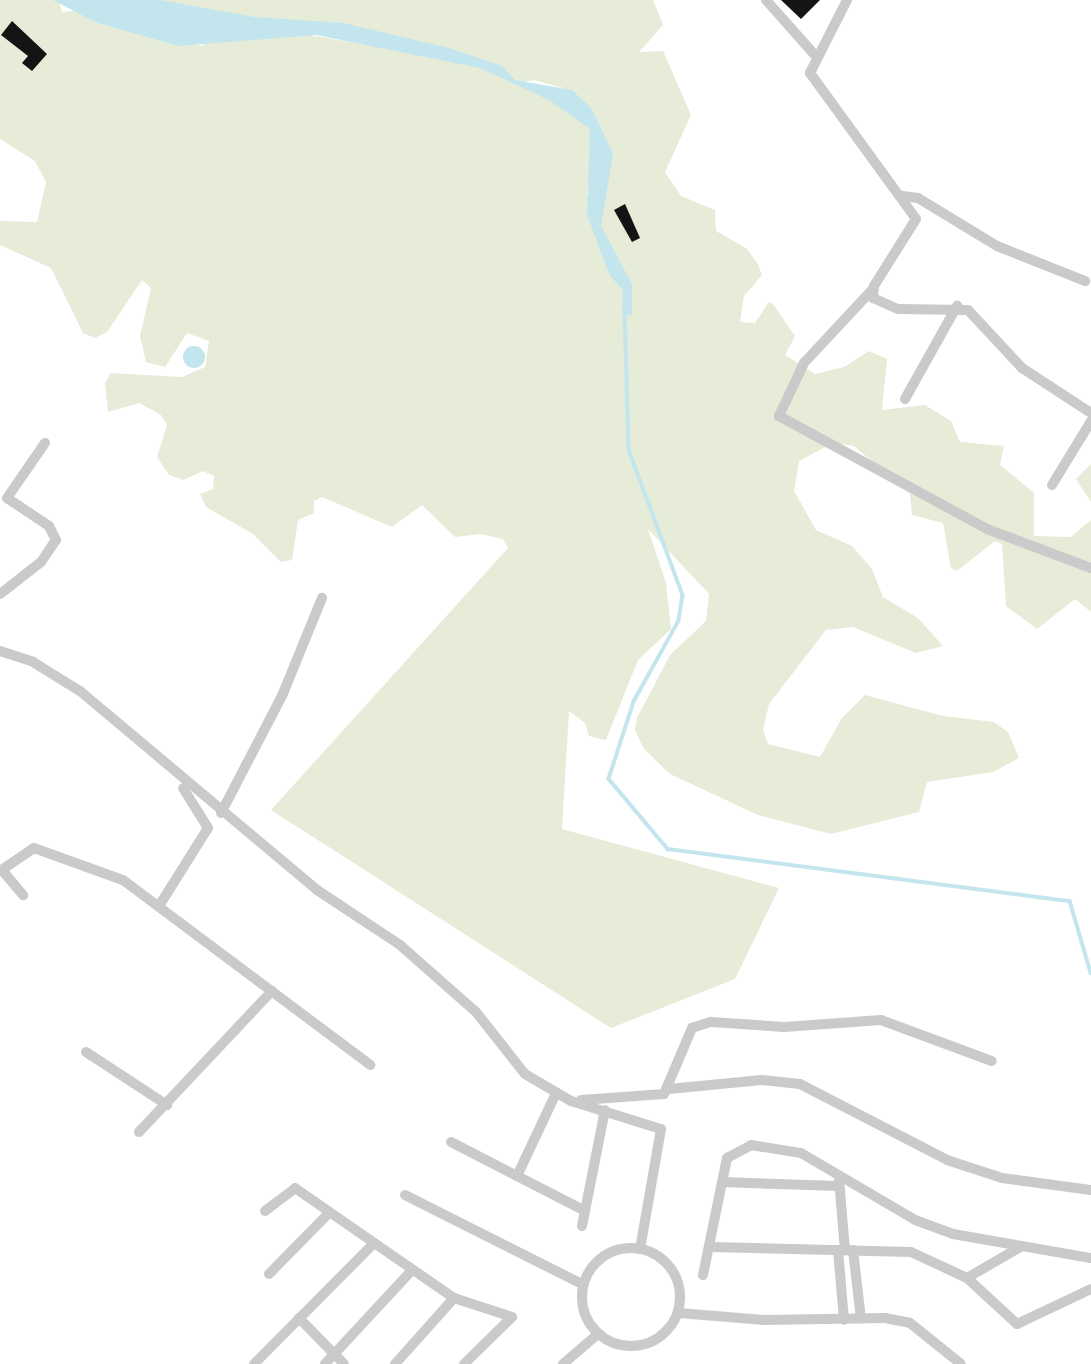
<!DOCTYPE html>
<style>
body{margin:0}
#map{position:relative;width:1091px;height:1364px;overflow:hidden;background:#fff;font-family:"PT Sans",sans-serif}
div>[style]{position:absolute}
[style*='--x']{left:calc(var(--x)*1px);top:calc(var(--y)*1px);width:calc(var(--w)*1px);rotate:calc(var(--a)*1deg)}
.green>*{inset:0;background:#e6ecd8}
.water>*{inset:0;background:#c2e5ee}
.round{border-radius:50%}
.stream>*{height:3.5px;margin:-1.75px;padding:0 1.75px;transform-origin:1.75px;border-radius:1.75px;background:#c2e5ee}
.building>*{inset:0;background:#141414}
.minor>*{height:10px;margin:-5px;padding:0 5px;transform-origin:5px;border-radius:5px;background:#cacaca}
.minor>.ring{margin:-5px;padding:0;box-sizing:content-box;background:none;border:10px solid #cacaca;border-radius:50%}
span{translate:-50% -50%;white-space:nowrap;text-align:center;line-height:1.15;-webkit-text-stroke:7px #fff;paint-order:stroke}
</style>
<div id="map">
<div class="green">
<i style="clip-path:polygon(evenodd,0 0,59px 0,62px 12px,80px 10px,202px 46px,212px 37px,298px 33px,453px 60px,449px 50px,343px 24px,245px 22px,102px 0,653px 0,663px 25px,639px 52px,663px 51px,691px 115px,665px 172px,681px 196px,715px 210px,716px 231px,746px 248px,758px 264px,762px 275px,744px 296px,740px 322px,755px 323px,769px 302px,773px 304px,795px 336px,785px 355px,815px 374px,844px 367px,869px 351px,887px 359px,882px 410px,925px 405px,951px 421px,960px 442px,1004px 446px,1000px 465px,1034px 493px,1034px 536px,1071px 537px,1091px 520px,1091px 612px,1075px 599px,1037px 629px,1006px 606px,1002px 544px,995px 541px,957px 571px,951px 568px,943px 523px,912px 515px,910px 494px,854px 446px,833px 443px,799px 461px,794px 491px,816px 530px,852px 546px,872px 569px,883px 597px,918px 618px,943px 646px,916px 653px,853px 627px,826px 630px,769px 704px,763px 730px,768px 744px,820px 757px,842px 718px,865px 695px,943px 716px,994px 722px,1008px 732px,1019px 758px,993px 772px,927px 782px,919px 812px,831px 834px,758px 815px,670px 774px,644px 749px,635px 730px,637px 718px,670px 655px,706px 621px,709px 594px,648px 529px,666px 583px,671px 629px,638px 660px,606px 740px,589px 736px,585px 723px,569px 711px,562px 829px,779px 888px,735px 979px,611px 1028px,271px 810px,508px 548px,503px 539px,480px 534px,455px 537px,422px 505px,392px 527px,322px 497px,314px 501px,314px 513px,298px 520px,292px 560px,281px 562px,253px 534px,206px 507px,200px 494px,213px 489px,214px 476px,203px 471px,183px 480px,169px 475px,157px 457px,167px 425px,161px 415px,139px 403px,108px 412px,105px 383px,111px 373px,182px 377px,205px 367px,209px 341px,187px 333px,165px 367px,146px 362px,140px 336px,151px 288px,142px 280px,107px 332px,95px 338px,83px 333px,51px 268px,0 245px,0 221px,37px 222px,46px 182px,35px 161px,0 139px,0 0,534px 80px,563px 88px,574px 106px,519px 83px,534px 80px,0 0,607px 142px,602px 149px,608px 160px,599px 201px,587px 194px,592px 157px,595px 144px,607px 142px)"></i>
<i style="clip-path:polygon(1091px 464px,1091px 502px,1076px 479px)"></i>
</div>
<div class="water">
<i style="clip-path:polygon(53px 0,161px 0,254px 17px,343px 23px,449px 48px,502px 66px,515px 80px,572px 90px,592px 109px,613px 154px,601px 226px,632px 284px,632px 316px,622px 313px,623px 290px,610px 276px,587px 215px,590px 129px,549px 100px,480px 68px,316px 35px,178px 46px,95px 22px)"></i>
<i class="round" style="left:183px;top:346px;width:22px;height:22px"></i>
</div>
<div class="stream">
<i style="--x:625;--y:312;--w:138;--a:88.3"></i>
<i style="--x:629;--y:450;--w:155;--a:69.6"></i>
<i style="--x:683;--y:595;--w:26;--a:99"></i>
<i style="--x:679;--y:621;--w:93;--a:119.1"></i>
<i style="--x:634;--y:702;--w:81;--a:108"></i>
<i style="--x:609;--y:779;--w:92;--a:49.9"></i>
<i style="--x:668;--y:849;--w:405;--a:7.4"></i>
<i style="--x:1070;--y:901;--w:75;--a:73.7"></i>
</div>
<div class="building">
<i style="clip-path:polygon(781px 0,820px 0,801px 19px)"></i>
<i style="clip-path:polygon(12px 21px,47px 54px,32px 71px,22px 63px,28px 56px,1px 35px)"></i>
<i style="clip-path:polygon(625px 204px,640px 238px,632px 242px,614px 210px)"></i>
</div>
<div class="minor">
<i style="--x:766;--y:0;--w:72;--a:48.4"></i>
<i style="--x:847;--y:0;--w:82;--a:116.9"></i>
<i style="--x:810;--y:73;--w:180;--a:54"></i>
<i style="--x:916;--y:219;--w:79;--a:122.1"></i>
<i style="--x:874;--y:286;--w:12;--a:95"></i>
<i style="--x:873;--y:298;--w:27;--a:24"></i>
<i style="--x:898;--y:309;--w:70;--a:0.8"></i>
<i style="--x:968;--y:310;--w:79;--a:47"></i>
<i style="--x:1022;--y:368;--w:82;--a:33.1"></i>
<i style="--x:902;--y:196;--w:16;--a:7"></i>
<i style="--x:918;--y:198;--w:92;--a:31.3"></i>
<i style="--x:997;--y:246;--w:95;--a:21.7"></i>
<i style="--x:872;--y:290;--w:100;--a:133"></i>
<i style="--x:804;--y:363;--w:59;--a:115.3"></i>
<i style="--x:779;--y:416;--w:237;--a:28.5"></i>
<i style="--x:987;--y:529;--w:111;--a:20.6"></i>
<i style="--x:905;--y:399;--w:107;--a:-60.8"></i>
<i style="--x:1052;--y:485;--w:75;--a:-58.6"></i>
<i style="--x:0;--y:594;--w:52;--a:-38"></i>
<i style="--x:41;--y:562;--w:27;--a:-56"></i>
<i style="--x:56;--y:540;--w:16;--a:-117"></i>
<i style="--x:49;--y:526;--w:50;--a:-146.3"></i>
<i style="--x:7;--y:498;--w:67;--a:-55.4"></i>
<i style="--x:0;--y:651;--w:35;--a:18"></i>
<i style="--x:33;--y:662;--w:55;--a:31.7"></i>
<i style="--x:80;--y:691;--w:309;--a:40"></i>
<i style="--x:317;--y:890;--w:100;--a:33.5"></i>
<i style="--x:400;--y:945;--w:101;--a:41.4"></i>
<i style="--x:476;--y:1012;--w:79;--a:51.7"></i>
<i style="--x:525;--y:1074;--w:53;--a:30.4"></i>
<i style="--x:571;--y:1101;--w:94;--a:17.3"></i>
<i style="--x:661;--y:1129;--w:122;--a:99.9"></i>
<i style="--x:221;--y:813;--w:132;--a:-62.5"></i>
<i style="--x:282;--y:696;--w:106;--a:-67.8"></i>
<i style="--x:2;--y:870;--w:33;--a:50"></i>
<i style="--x:0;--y:871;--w:41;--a:-34.1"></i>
<i style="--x:34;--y:848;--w:95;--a:19.8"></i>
<i style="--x:123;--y:880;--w:309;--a:36.8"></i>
<i style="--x:159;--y:906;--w:92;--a:-57.9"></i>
<i style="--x:208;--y:828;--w:47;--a:-122"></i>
<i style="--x:86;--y:1052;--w:97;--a:33.2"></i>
<i style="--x:669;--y:1089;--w:93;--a:-5.5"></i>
<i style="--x:762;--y:1080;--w:38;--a:6"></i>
<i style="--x:800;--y:1084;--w:165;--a:27.3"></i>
<i style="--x:947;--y:1160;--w:58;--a:18.1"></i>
<i style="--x:1002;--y:1178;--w:90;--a:7.7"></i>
<i style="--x:581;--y:1100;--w:83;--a:-4.1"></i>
<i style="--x:664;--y:1094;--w:72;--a:-67"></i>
<i style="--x:692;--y:1028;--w:20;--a:-18"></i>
<i style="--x:711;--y:1022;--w:73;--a:3.9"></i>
<i style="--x:784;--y:1027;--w:97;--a:-4.1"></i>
<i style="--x:881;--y:1020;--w:118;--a:20.3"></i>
<i style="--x:139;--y:1132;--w:194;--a:-46.7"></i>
<i style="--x:451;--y:1142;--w:151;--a:27.2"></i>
<i style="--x:517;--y:1176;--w:92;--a:-64.8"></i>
<i style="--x:839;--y:1179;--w:71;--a:85.2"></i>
<i style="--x:722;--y:1182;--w:117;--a:2"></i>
<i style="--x:405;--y:1195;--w:200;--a:26.7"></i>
<i style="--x:265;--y:1211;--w:38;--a:-37"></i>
<i style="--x:295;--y:1188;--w:193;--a:34.7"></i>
<i style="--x:454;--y:1298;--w:61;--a:18.1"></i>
<i style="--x:582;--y:1226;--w:118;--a:-78.8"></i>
<i style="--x:709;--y:1247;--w:202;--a:1.4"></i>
<i style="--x:911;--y:1252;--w:62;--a:24.9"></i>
<i style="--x:967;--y:1278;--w:68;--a:42.6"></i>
<i style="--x:1017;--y:1324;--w:82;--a:-25.3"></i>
<i class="ring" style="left:582px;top:1248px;width:88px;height:88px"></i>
<i style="--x:838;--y:1250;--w:70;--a:85.1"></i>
<i style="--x:853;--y:1250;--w:69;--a:83.4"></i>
<i style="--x:269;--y:1274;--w:83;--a:-45.5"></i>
<i style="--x:703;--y:1275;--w:119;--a:-78.4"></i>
<i style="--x:727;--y:1158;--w:27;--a:-28"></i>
<i style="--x:751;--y:1145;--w:51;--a:9.1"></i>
<i style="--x:801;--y:1153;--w:132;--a:30.4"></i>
<i style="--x:915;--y:1220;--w:40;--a:20.2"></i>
<i style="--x:953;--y:1234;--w:140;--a:9.9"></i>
<i style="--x:967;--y:1278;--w:64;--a:-30.2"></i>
<i style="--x:679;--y:1313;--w:86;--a:4.7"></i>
<i style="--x:765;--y:1320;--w:120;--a:-1"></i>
<i style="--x:885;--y:1318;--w:25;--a:11"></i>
<i style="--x:910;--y:1323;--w:65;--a:38.8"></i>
<i style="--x:299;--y:1318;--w:64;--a:45.6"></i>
<i style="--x:254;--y:1364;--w:168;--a:-45.2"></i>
<i style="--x:325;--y:1364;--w:127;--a:-47.2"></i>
<i style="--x:395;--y:1364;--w:89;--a:-48.2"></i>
<i style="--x:464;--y:1364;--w:67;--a:-44.4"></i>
<i style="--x:563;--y:1364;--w:46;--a:-40.6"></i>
</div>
</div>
